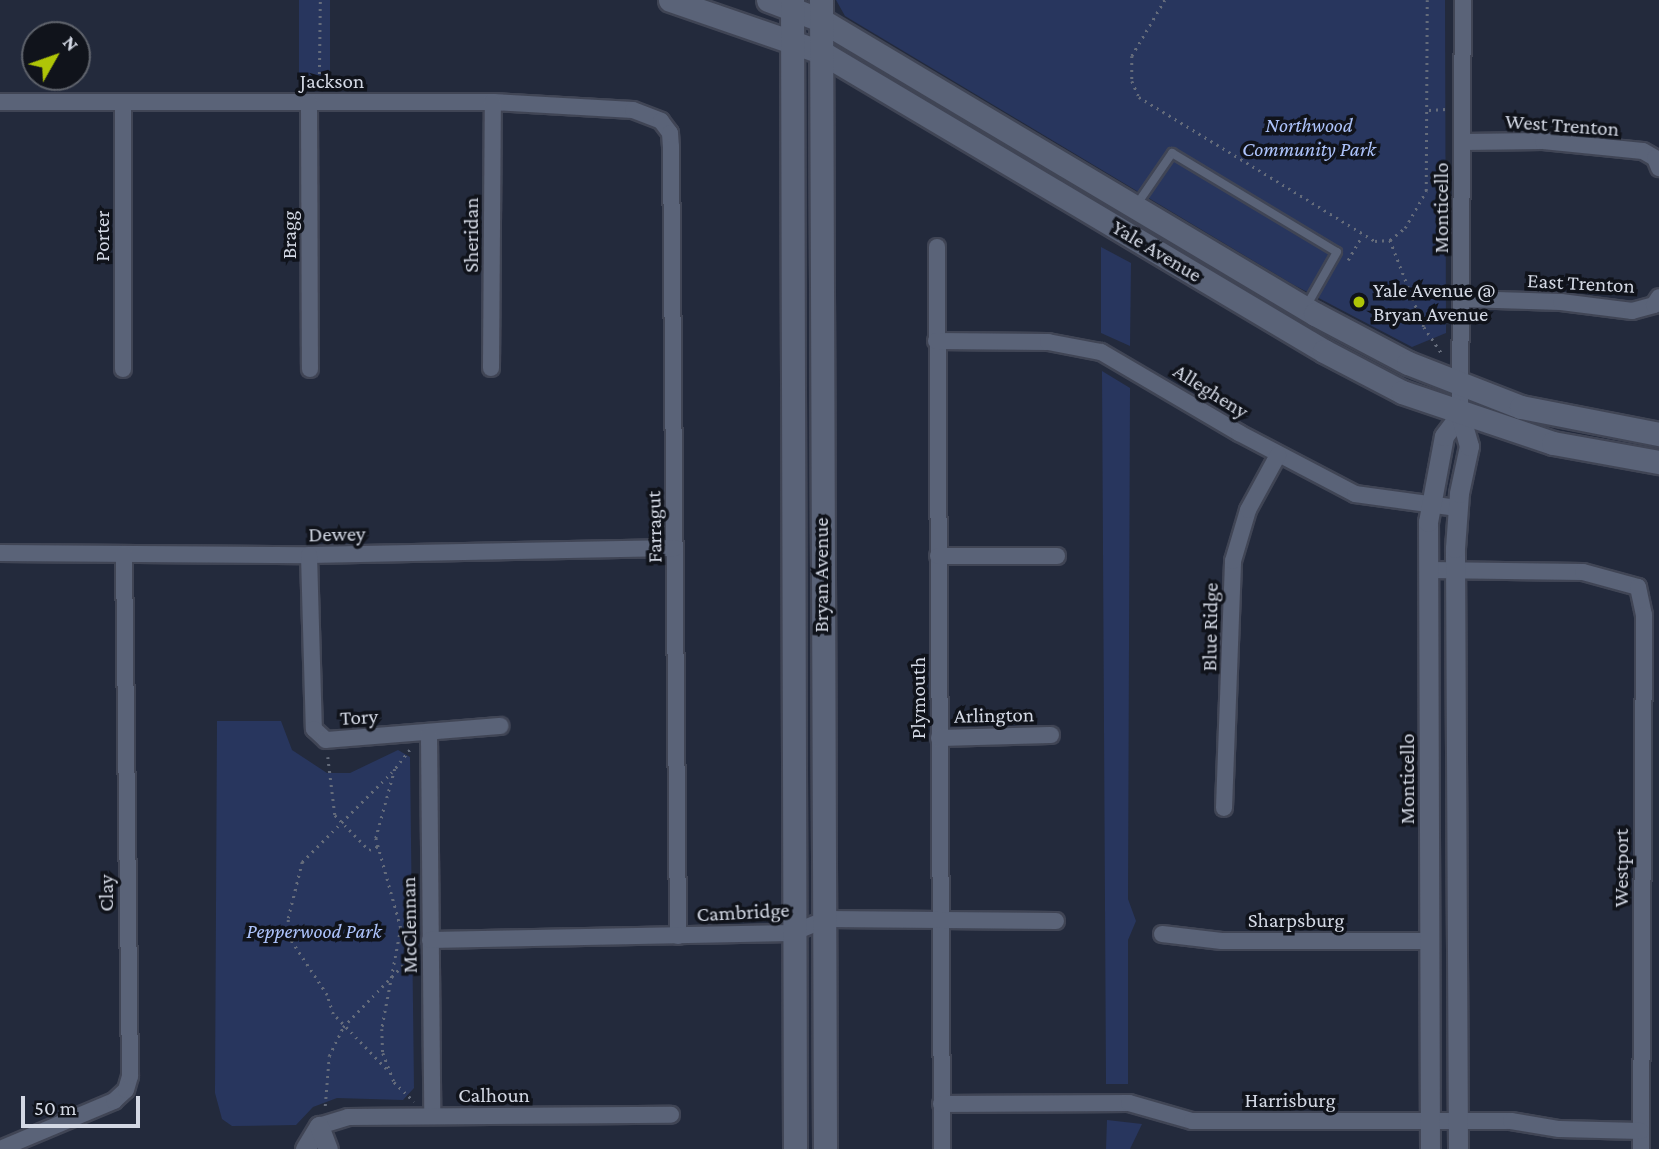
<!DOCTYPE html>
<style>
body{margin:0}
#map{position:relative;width:1659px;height:1149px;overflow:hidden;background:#232a3c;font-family:"Crimson Pro",serif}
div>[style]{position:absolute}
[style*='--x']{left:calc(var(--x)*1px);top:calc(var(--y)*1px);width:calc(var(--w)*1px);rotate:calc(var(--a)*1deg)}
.green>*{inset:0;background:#28365e;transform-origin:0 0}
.path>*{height:2.5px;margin-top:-1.25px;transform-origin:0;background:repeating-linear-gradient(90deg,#656c7b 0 2px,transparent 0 7px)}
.roads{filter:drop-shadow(2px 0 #404555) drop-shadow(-2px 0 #404555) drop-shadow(0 2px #404555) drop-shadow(0 -2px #404555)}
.service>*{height:8px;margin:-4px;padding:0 4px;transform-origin:4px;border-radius:4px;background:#5a6378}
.minor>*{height:16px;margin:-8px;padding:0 8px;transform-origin:8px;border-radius:8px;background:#5a6378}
.tertiary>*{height:19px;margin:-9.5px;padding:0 9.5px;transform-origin:9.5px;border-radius:9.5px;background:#5a6378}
.secondary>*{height:23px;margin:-11.5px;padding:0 11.5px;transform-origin:11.5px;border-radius:11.5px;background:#5a6378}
.dots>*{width:19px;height:19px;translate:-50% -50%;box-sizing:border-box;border:4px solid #10131b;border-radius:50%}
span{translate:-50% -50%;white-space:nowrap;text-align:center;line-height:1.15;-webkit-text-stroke:7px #10131b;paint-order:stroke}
.street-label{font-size:21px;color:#d3d8e4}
.park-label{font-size:21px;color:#adc3fb;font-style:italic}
.poi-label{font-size:21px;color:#d3d8e4}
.left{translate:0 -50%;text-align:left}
.north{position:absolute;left:21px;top:21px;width:70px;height:70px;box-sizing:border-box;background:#10131b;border:2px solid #5e626b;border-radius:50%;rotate:50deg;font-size:19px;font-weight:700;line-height:28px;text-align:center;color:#d3d8e4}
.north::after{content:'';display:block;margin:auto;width:24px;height:32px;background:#afc507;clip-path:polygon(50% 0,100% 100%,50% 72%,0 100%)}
.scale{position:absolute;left:21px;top:1096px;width:119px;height:32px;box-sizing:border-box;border:4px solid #d3d8e4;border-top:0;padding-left:9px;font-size:21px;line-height:24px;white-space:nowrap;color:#d3d8e4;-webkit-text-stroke:5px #10131b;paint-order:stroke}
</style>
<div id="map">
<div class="green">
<i style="left:299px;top:0;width:31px;height:82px"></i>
<i style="clip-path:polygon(836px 0,1445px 0,1446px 333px,1412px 347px,1292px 284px,845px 16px)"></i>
<i style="clip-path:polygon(1101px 247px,1131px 263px,1130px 346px,1101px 333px)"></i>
<i style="clip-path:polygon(1102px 371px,1130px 388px,1128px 899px,1136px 921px,1128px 940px,1128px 1084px,1106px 1084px)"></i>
<i style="clip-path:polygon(217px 721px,281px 721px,292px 750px,327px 773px,350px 773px,398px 750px,410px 757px,414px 1088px,403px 1100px,337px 1098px,313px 1107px,296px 1125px,232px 1126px,222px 1119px,215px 1093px)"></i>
<i style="clip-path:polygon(1107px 1120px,1142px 1124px,1130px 1149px,1106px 1149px)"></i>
</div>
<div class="path">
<i style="--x:1165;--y:0;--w:65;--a:120.5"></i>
<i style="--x:1132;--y:56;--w:25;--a:90"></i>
<i style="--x:1132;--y:81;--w:17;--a:66"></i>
<i style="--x:1139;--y:97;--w:276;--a:31.4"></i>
<i style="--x:1375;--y:241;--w:15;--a:-4"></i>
<i style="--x:1390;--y:240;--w:19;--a:-39"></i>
<i style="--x:1405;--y:228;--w:43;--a:-60.4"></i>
<i style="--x:1426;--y:191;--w:191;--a:-89.7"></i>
<i style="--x:319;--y:88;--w:88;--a:-89.3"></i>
<i style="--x:1429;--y:110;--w:17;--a:-3"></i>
<i style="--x:1390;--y:240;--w:93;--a:68.7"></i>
<i style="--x:1424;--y:327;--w:32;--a:56"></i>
<i style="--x:1348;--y:260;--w:28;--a:-60"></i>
<i style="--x:410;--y:750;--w:24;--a:128"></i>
<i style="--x:395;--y:769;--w:72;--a:105.4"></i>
<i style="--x:376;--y:838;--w:93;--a:74.5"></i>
<i style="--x:401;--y:928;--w:103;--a:100.7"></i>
<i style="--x:382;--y:1029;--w:24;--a:88"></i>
<i style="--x:383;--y:1053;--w:31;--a:69"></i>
<i style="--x:394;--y:1082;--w:28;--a:44"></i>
<i style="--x:328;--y:757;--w:58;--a:83.1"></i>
<i style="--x:335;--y:815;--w:49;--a:45.8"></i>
<i style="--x:369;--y:850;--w:11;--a:-22"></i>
<i style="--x:386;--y:1069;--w:76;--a:-133.9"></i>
<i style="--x:333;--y:1014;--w:20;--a:-108"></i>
<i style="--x:327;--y:995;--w:71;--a:-123.5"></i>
<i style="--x:288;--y:936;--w:18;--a:-90"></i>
<i style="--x:288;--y:918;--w:58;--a:-76"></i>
<i style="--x:302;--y:862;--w:127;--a:-45"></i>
<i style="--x:325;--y:1106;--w:50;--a:-85.4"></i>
<i style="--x:329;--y:1056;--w:32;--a:-64"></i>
<i style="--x:343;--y:1027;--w:92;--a:-45.9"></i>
<i style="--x:407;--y:961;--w:8;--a:0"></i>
</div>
<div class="roads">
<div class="service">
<i style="--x:1137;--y:204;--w:62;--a:-55.5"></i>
<i style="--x:1172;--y:153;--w:192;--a:31"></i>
<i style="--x:1337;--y:252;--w:61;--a:119.5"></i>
</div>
<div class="minor">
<i style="--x:0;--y:102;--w:493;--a:0"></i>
<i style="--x:493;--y:102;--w:140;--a:3.3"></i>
<i style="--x:633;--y:110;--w:30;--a:21"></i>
<i style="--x:661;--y:121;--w:15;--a:53"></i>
<i style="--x:670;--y:133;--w:14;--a:86"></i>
<i style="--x:671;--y:147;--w:789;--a:89.49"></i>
<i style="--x:123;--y:102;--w:267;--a:90"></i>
<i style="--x:309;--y:102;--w:267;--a:89.8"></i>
<i style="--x:1463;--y:142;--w:80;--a:-0.7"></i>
<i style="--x:1543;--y:141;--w:100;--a:5.7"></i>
<i style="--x:1643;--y:151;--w:14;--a:30"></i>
<i style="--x:1655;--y:158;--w:11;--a:68"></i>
<i style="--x:937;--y:247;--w:902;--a:89.68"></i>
<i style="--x:1464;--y:299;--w:97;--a:1.8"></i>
<i style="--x:1561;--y:302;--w:72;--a:7.2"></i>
<i style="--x:1632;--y:311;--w:23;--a:-15"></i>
<i style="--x:1654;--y:305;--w:9;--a:-58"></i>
<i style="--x:936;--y:341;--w:112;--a:0.5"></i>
<i style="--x:1048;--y:342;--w:54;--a:10.7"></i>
<i style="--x:1101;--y:352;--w:160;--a:30.4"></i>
<i style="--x:1239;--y:433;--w:131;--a:27.7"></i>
<i style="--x:1355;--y:494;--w:103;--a:7.8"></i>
<i style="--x:491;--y:368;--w:266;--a:-89.6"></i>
<i style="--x:1460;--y:415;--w:415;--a:-89.6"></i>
<i style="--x:0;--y:553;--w:309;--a:0.4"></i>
<i style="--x:309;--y:555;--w:366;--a:-1.1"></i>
<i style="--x:309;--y:555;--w:174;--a:88.4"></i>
<i style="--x:314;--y:729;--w:16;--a:43"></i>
<i style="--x:326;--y:740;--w:175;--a:-4.6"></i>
<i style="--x:938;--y:556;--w:119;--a:0"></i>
<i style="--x:1429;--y:570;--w:154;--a:0.7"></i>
<i style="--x:1583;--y:572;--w:57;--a:15.3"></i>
<i style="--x:1638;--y:587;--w:29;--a:78"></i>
<i style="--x:1644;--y:615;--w:534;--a:90.32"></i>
<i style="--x:429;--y:735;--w:381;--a:89.5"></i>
<i style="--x:939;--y:738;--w:112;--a:-1.5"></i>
<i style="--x:1224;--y:808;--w:247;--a:-87.9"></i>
<i style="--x:1233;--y:561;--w:53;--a:-73.6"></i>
<i style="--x:1248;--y:510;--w:63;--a:-61.4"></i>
<i style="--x:1162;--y:934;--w:60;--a:6.7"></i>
<i style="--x:1222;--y:941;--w:208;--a:0"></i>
<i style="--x:430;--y:940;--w:362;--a:-1.1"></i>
<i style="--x:792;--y:933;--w:37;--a:-22"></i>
<i style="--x:826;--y:919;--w:230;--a:0.5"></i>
<i style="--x:941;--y:1104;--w:188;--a:-0.3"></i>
<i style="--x:1129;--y:1103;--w:66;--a:15.9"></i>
<i style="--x:1192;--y:1121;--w:319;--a:0"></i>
<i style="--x:1511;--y:1121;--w:49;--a:9.5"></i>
<i style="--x:1559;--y:1129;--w:82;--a:1.4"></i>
<i style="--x:319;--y:1126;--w:30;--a:-17"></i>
<i style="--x:348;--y:1117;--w:323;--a:-0.4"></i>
<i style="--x:0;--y:1149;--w:124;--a:-22.8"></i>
<i style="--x:114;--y:1101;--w:16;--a:-43"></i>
<i style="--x:126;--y:1090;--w:15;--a:-74"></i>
<i style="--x:130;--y:1076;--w:522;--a:-90.66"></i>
</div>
<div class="tertiary">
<i style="--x:305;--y:1149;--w:27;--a:-59"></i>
<i style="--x:319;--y:1126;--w:25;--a:69"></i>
<i style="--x:1430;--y:1149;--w:627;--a:-90.18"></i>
<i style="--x:1428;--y:522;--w:87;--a:-79.5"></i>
<i style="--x:1444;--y:436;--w:26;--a:-53"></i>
<i style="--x:1458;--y:1149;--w:601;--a:-90.29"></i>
<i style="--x:1455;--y:548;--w:55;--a:-85.8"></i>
<i style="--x:1459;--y:493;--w:48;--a:-78"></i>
<i style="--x:1469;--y:446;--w:32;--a:-106"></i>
</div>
<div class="secondary">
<i style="--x:670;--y:0;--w:160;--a:19"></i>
<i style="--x:821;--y:52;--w:585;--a:30.73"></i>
<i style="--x:1324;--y:351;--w:88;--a:27.7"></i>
<i style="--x:1402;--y:392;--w:159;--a:18.7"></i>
<i style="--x:1553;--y:443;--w:108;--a:10.2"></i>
<i style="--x:768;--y:0;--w:57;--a:20.7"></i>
<i style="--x:821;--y:20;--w:575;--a:30.76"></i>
<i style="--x:1315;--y:314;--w:105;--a:27.8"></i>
<i style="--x:1408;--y:363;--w:121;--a:21.3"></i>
<i style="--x:1521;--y:407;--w:141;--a:11.1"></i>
<i style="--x:792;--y:0;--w:1149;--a:89.85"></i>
<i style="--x:821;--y:0;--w:1149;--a:89.8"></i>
</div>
</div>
<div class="dots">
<i style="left:1359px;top:302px;background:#afc507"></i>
</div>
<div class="street-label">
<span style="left:332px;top:81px">Jackson</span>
<span style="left:1562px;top:125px;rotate:4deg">West Trenton</span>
<span style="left:1441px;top:208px;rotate:-90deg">Monticello</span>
<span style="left:289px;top:235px;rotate:-90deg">Bragg</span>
<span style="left:471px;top:235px;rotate:-90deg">Sheridan</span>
<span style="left:102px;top:236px;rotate:-90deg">Porter</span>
<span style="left:1157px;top:251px;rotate:31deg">Yale Avenue</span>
<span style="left:1581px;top:283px;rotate:3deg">East Trenton</span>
<span style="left:1211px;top:391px;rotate:32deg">Allegheny</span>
<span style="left:654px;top:527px;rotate:-91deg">Farragut</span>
<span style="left:337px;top:534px;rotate:-1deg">Dewey</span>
<span style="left:821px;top:575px;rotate:-90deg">Bryan Avenue</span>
<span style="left:1210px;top:627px;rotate:-89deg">Blue Ridge</span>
<span style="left:918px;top:698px;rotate:-90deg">Plymouth</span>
<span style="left:994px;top:715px;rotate:-1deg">Arlington</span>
<span style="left:359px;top:717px;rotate:-3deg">Tory</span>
<span style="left:1407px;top:779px;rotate:-90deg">Monticello</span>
<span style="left:1621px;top:868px;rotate:-90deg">Westport</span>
<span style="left:106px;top:893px;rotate:-90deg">Clay</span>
<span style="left:743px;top:912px;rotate:-3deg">Cambridge</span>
<span style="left:1296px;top:920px">Sharpsburg</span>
<span style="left:409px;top:925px;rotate:-91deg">McClennan</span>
<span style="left:494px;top:1095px">Calhoun</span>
<span style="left:1290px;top:1100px">Harrisburg</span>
</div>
<div class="park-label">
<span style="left:1309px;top:137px">Northwood<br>Community Park</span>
<span style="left:314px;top:931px">Pepperwood Park</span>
</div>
<div class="poi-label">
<span class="left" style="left:1373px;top:302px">Yale Avenue @<br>Bryan Avenue</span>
</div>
<div class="north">N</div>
<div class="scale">50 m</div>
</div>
